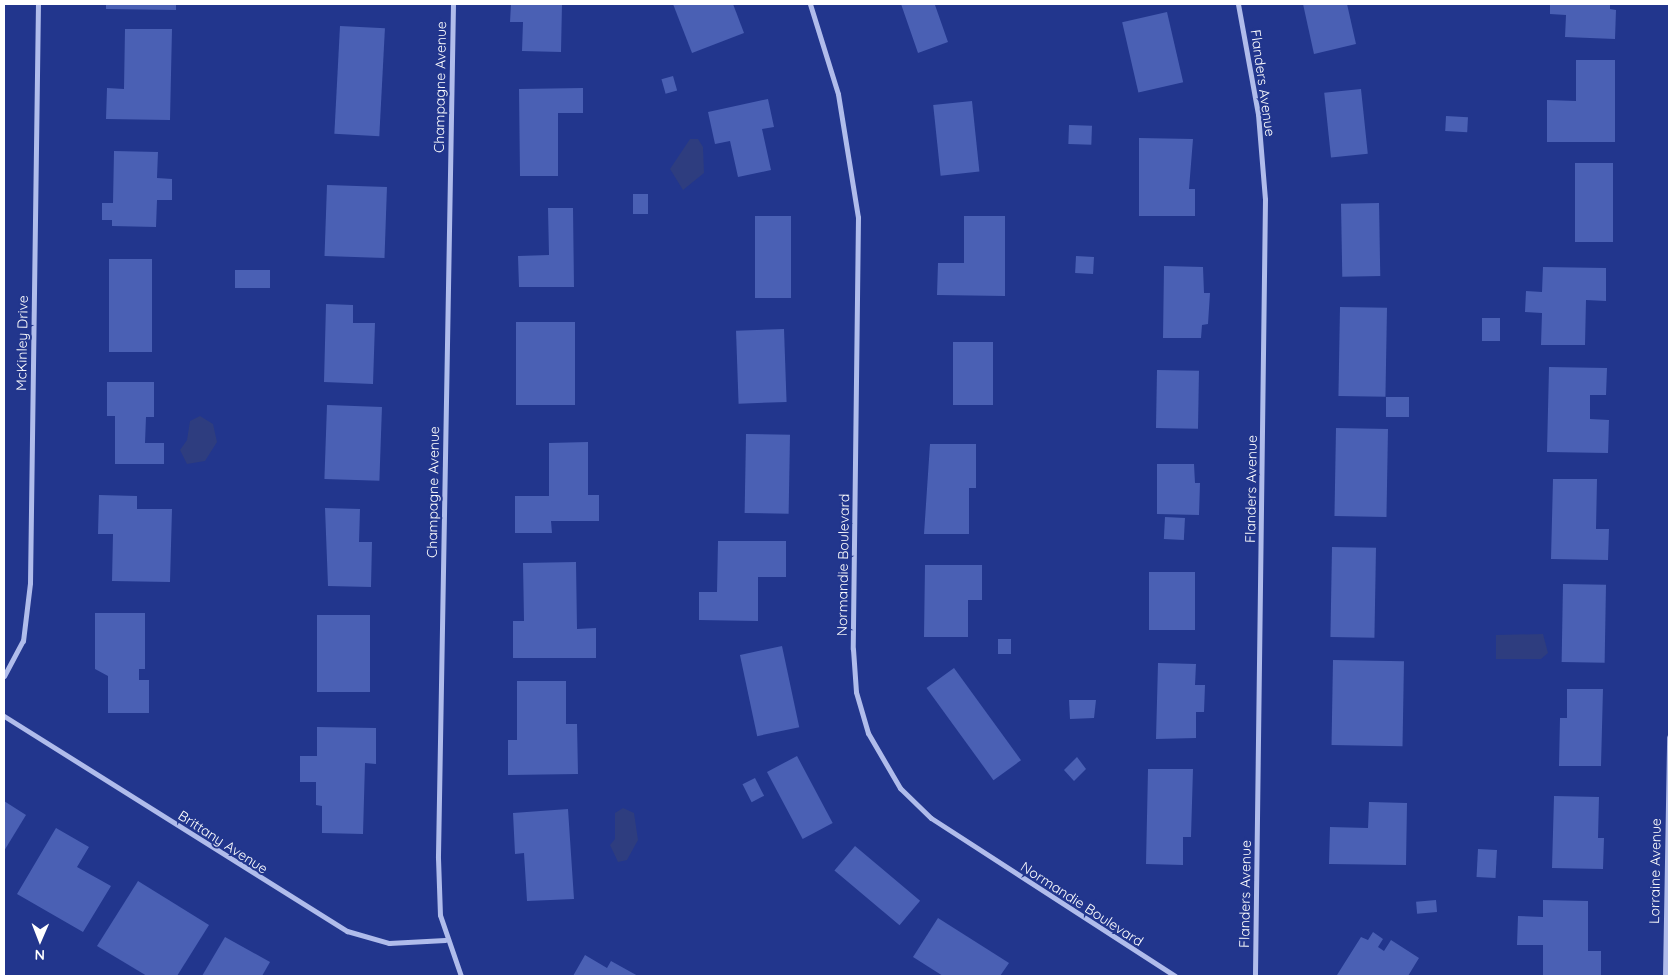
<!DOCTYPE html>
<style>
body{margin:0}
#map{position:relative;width:1673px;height:980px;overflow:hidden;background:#22368d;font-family:Quicksand,sans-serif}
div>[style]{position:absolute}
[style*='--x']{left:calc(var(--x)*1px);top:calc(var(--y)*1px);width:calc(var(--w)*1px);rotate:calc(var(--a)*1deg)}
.water>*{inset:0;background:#2e3d7f}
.building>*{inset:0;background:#4a60b4;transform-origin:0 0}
.minor>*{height:5px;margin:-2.5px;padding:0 2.5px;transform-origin:2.5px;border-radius:2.5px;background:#b0bceb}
span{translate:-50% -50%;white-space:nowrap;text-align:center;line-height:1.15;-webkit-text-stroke:4px #22368d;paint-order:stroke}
.street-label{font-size:14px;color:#fff}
.frame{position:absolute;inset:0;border:5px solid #fff;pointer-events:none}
.north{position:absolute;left:15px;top:915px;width:50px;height:50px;-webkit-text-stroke:4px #22368d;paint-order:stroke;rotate:181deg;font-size:14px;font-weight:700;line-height:20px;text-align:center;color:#fff}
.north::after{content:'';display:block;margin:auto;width:18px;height:22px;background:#fff;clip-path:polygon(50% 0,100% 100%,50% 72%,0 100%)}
</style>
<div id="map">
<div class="water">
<i style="clip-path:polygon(690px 139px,698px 139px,703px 147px,704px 173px,683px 190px,670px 169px)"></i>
<i style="clip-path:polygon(200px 416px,213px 424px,217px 442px,205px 461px,187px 464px,180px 450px,187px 440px,190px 421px)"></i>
<i style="clip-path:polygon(1543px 634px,1548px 653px,1541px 659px,1496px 659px,1496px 635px)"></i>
<i style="clip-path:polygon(623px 808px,634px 813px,638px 840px,627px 860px,618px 862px,610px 845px,615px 839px,615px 813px)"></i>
</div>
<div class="building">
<i style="clip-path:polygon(106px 4px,176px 4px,176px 10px,106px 9px)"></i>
<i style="clip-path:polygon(511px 4px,562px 4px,561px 52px,522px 51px,523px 22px,510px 22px)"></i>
<i style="clip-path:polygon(673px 4px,733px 4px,744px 33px,692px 53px)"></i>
<i style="clip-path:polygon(901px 4px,939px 4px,935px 5px,948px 42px,918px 53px)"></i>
<i style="clip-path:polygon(1303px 4px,1347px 4px,1356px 44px,1314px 54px)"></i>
<i style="clip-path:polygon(1550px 4px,1610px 4px,1610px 9px,1616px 10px,1615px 39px,1565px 37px,1566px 15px,1550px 14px)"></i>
<i style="left:1167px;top:12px;width:72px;height:46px;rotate:77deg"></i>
<i style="left:340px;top:26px;width:45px;height:108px;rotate:3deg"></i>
<i style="clip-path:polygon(125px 29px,172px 29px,170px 120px,106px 119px,107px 88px,124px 89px)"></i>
<i style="clip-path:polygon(1576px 60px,1615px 60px,1615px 142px,1547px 142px,1547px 100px,1576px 101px)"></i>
<i style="left:673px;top:76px;width:15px;height:12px;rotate:74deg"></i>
<i style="clip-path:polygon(583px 88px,583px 113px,558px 113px,558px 176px,520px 176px,519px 89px)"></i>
<i style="left:1361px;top:89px;width:65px;height:37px;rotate:84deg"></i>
<i style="clip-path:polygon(768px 99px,774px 127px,762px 129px,771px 170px,738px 177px,730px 141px,715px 144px,708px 112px)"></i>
<i style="left:972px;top:101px;width:71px;height:39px;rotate:84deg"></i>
<i style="left:1446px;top:116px;width:22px;height:15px;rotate:3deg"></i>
<i style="left:1069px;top:125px;width:23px;height:19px;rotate:2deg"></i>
<i style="clip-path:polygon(1139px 138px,1193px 139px,1189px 189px,1195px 189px,1195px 216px,1139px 216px)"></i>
<i style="clip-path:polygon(114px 151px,158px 152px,157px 178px,172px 179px,172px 200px,157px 200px,156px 227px,112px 226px,112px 220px,102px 220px,102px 203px,113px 203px)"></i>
<i style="left:1575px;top:163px;width:38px;height:79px"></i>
<i style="left:327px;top:185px;width:60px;height:71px;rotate:2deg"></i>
<i style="left:633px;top:194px;width:15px;height:20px"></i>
<i style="left:1379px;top:203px;width:73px;height:38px;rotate:89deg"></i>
<i style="clip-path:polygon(548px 208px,573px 208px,574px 287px,519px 287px,518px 256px,549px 255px)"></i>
<i style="left:755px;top:216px;width:36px;height:82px"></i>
<i style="clip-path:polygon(964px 216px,1005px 216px,1005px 296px,937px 295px,938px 263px,964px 263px)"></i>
<i style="left:1076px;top:256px;width:18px;height:17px;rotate:3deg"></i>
<i style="left:109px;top:259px;width:43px;height:93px"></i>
<i style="clip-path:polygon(1164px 266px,1203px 267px,1204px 293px,1210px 293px,1208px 324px,1202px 325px,1201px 338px,1163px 338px)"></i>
<i style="clip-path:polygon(1543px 267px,1606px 268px,1606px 301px,1586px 300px,1585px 345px,1541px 345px,1542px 313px,1525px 312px,1526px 291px,1542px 292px)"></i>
<i style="left:235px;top:270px;width:35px;height:18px"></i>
<i style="clip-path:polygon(326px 304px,353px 305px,353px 323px,375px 323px,373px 384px,324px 382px)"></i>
<i style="left:1340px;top:307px;width:47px;height:89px;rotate:1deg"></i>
<i style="left:1482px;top:318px;width:18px;height:23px"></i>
<i style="left:575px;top:322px;width:83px;height:59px;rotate:90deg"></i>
<i style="left:784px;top:329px;width:73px;height:48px;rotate:88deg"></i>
<i style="left:953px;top:342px;width:40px;height:63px"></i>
<i style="clip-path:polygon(1549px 367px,1607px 368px,1606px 395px,1590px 395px,1590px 419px,1609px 420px,1608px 453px,1547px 452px)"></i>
<i style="left:1157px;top:370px;width:42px;height:58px;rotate:1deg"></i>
<i style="clip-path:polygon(107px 382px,154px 382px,154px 417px,146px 417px,145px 443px,164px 443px,164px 464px,115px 464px,115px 416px,107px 416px)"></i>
<i style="left:1386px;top:397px;width:23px;height:20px"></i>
<i style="left:327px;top:405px;width:55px;height:74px;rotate:2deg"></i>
<i style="left:1336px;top:428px;width:52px;height:88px;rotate:1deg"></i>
<i style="left:746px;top:434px;width:44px;height:79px;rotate:1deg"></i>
<i style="clip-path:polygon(588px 442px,588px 495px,599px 495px,599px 521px,551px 521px,552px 533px,515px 533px,515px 496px,549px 496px,549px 443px)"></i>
<i style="clip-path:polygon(930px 444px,976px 444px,976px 488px,969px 488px,969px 534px,924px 534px)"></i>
<i style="clip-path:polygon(1157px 464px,1194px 464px,1195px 483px,1200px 483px,1199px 515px,1157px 514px)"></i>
<i style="clip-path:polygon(1553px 479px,1597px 479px,1596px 529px,1609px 529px,1608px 560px,1551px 559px)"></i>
<i style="clip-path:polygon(99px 495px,137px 496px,137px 509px,172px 509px,170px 582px,112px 581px,113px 534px,98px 534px)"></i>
<i style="clip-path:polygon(325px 508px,360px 509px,359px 542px,372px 542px,371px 587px,328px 586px)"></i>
<i style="left:1165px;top:517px;width:20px;height:22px;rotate:3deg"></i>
<i style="clip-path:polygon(718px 541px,786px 541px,786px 577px,758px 577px,758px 621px,699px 620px,699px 592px,717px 592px)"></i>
<i style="left:1332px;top:547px;width:44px;height:90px;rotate:1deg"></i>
<i style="clip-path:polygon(576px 562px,577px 629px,596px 628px,596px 658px,513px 658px,513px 621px,524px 621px,523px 563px)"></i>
<i style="clip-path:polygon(925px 565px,982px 565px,982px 600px,968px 600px,968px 637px,924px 637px)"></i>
<i style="left:1149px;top:572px;width:46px;height:58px"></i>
<i style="left:1563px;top:584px;width:43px;height:78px;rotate:1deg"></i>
<i style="clip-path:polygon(95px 613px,145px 613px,145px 669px,139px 669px,139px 680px,149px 680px,149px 713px,108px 713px,108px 676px,95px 669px)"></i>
<i style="left:317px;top:615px;width:53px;height:77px"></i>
<i style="left:998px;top:639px;width:13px;height:15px"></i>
<i style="left:782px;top:646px;width:83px;height:43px;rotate:78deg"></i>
<i style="left:1333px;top:660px;width:71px;height:85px;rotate:1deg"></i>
<i style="clip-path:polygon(1158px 663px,1196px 664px,1195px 685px,1205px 685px,1204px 712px,1196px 712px,1196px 738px,1156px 739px)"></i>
<i style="left:954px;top:668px;width:114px;height:34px;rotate:54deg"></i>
<i style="clip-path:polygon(517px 681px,566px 681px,566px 724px,577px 724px,578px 774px,508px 775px,508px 740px,517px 740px)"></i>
<i style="clip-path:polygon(1567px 689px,1603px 689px,1601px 766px,1559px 766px,1560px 718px,1567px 718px)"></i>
<i style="clip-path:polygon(1069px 700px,1096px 700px,1094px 718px,1070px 719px)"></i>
<i style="clip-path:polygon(317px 727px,376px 728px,376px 764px,365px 763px,363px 834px,322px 833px,322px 806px,316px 805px,316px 782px,300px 782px,300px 756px,317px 756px)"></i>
<i style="left:797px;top:756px;width:76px;height:34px;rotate:62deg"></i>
<i style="clip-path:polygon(1077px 757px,1086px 769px,1074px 781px,1064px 770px)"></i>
<i style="clip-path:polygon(1148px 769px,1193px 769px,1191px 837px,1183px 837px,1183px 865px,1146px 864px)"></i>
<i style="left:755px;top:778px;width:20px;height:14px;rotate:63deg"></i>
<i style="clip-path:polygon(1554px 796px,1599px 797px,1598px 838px,1604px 838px,1603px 869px,1552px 868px)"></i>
<i style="clip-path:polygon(4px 801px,26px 815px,4px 851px)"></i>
<i style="clip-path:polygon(1369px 802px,1407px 803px,1406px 865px,1329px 864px,1330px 827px,1368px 828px)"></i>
<i style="clip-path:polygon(568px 809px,574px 899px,527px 901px,524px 853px,515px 854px,513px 813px)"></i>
<i style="clip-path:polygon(56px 828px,89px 847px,77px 867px,111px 886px,83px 932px,17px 894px)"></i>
<i style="left:855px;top:846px;width:85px;height:32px;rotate:40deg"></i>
<i style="left:1478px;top:849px;width:19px;height:28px;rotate:3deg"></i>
<i style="clip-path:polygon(138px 881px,209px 925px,177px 976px,147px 976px,97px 946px)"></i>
<i style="left:1436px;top:900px;width:12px;height:20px;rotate:85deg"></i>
<i style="clip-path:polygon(1543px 900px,1588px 901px,1588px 951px,1601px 951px,1601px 976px,1543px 976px,1543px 945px,1517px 945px,1518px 916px,1543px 917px)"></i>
<i style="clip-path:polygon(938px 918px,1009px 963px,1000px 976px,943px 976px,913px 957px)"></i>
<i style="clip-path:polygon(1373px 932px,1383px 939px,1378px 947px,1384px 951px,1391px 940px,1419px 958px,1408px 976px,1337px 975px,1361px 937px,1368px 940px)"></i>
<i style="clip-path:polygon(225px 937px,270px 962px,262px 976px,202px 976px)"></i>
<i style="clip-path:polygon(585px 955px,607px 968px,611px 961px,638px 976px,573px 976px)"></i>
</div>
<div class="minor">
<i style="--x:453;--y:4;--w:854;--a:91.01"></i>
<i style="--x:438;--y:858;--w:57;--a:88"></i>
<i style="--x:440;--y:915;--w:65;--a:71"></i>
<i style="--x:810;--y:4;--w:94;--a:72.7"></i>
<i style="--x:838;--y:94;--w:125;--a:80.8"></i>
<i style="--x:858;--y:217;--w:432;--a:90.7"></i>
<i style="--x:853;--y:649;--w:43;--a:86"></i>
<i style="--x:856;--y:692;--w:43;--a:73.7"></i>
<i style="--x:868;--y:733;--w:64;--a:59.8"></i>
<i style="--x:900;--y:788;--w:43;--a:44.1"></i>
<i style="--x:931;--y:818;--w:291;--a:32.9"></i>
<i style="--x:1238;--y:4;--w:112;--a:79.7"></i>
<i style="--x:1258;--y:114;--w:85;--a:85.3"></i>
<i style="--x:1265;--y:199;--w:777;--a:90.74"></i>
<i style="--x:4;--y:676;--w:40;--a:-62"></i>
<i style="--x:23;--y:641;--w:58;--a:-83.1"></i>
<i style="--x:30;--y:583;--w:579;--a:-89.21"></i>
<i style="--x:4;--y:716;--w:405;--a:32.1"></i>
<i style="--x:347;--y:931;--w:44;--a:15.9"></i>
<i style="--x:389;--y:943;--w:56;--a:-3.1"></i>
<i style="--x:1665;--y:976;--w:239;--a:-89"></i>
</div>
<div class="street-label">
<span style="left:1263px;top:83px;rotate:82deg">Flanders Avenue</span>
<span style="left:440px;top:87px;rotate:-89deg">Champagne Avenue</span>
<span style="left:22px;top:343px;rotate:-89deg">McKinley Drive</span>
<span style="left:1251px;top:489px;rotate:-89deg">Flanders Avenue</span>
<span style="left:433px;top:492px;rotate:-89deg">Champagne Avenue</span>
<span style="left:843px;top:565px;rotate:-89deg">Normandie Boulevard</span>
<span style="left:223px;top:842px;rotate:33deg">Brittany Avenue</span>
<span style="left:1655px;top:871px;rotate:-89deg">Lorraine Avenue</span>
<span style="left:1245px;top:894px;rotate:-89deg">Flanders Avenue</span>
<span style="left:1082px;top:904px;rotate:33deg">Normandie Boulevard</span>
</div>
<div class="frame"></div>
<div class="north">N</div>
</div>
